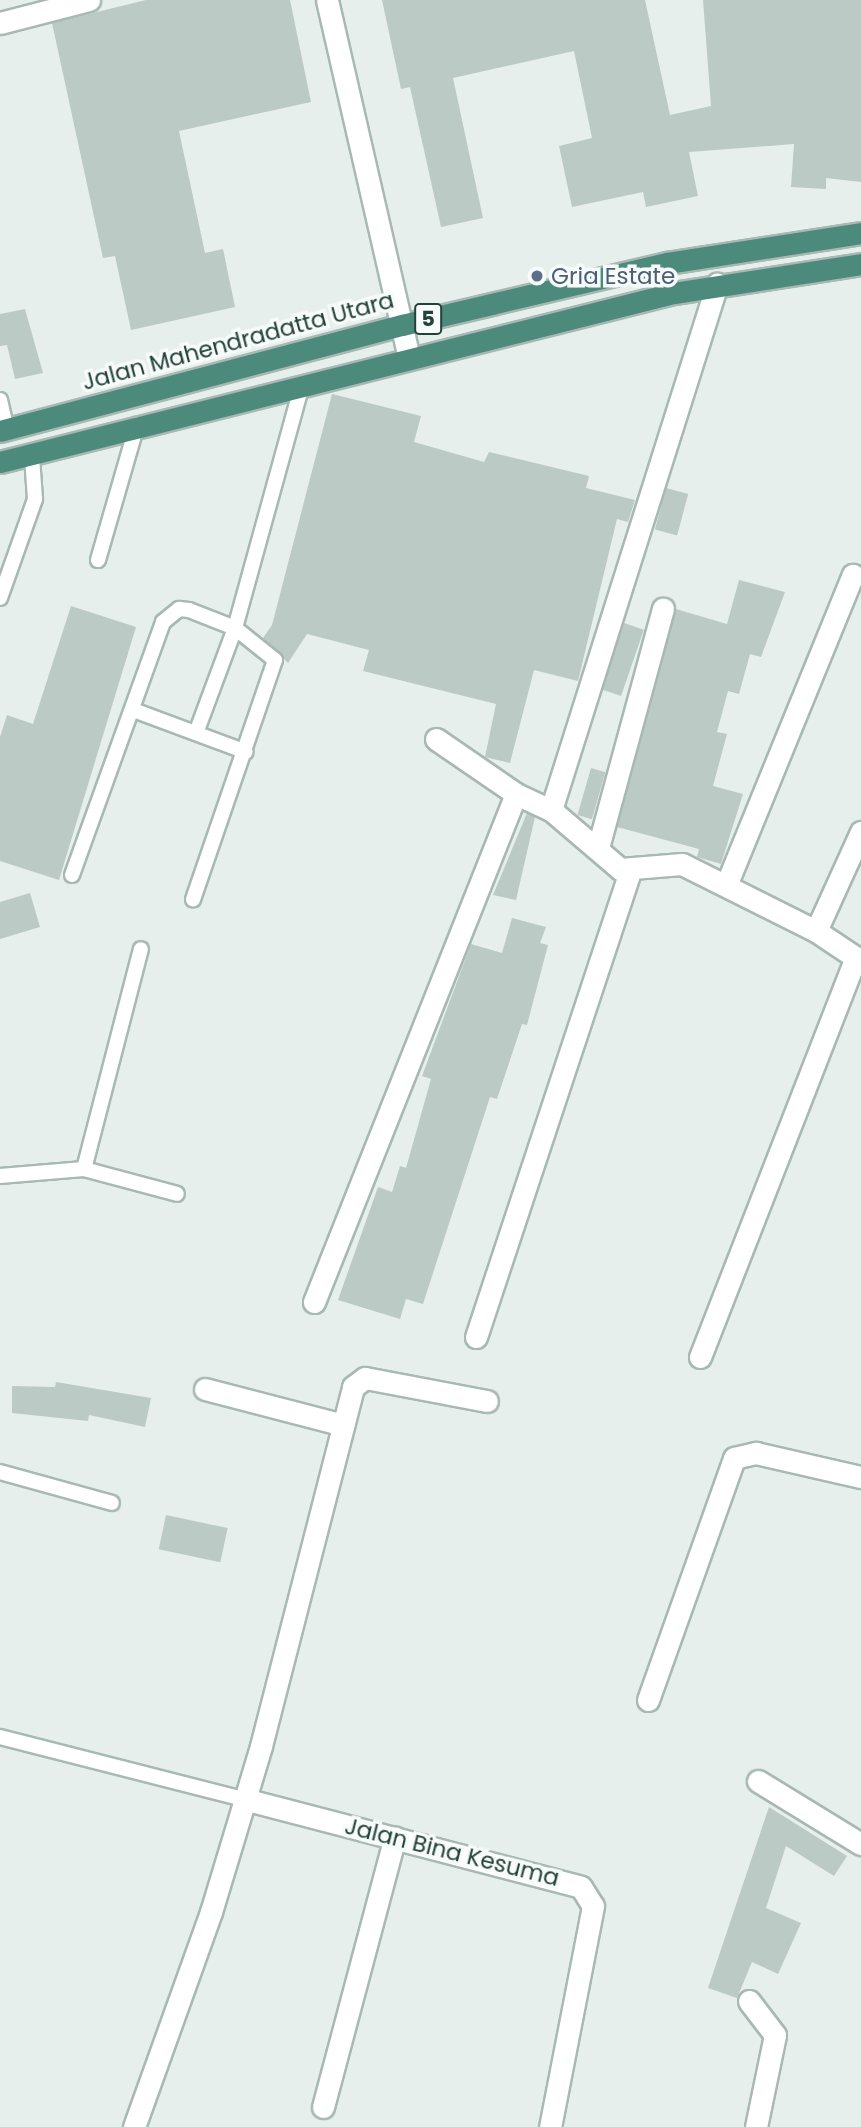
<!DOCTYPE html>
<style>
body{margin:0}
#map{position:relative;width:861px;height:2127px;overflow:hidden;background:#e6efeb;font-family:Poppins,sans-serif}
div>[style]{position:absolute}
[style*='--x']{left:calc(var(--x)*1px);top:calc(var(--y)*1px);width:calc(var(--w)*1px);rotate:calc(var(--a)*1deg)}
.building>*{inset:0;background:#bbcac4;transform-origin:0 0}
.roads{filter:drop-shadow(2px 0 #a8b8b2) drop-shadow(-2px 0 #a8b8b2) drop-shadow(0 2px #a8b8b2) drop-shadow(0 -2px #a8b8b2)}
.service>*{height:14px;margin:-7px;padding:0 7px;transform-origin:7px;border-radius:7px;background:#fff}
.minor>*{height:21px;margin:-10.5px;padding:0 10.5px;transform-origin:10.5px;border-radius:10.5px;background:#fff}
.trunk>*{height:21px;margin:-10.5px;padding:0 10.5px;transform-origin:10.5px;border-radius:10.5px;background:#4c8a7c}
.dots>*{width:19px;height:19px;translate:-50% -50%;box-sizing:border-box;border:4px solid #f7fbf9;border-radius:50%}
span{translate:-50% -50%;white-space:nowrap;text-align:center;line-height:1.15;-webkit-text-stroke:7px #f7fbf9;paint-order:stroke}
.shield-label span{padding:2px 5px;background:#f7fbf9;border:2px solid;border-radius:5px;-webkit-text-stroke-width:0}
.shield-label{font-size:21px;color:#24423a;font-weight:700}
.service-label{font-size:23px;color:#4e5e75}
.left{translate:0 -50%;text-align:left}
.street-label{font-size:23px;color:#24423a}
</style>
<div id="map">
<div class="building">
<i style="clip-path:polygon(146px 0,290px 0,311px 102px,179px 131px,205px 253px,223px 249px,235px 307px,131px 330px,115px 256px,103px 258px,52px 23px)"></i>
<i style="clip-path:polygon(382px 0,645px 0,670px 115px,711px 106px,703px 0,861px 0,861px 182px,826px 178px,826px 189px,791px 187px,794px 144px,689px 152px,698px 196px,646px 207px,643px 192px,572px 207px,559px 146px,592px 138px,574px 51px,453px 78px,483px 218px,441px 227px,410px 87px,401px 89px)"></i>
<i style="clip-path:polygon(25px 309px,43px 373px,15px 379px,7px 345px,0 346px,0 314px)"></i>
<i style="clip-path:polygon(332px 394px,421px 416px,414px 442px,484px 462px,489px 452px,589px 476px,586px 488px,635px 500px,628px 522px,617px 519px,578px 681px,534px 670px,510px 763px,485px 757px,496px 704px,363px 671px,369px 650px,307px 634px,288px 663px,263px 638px,272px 625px)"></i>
<i style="left:666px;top:488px;width:23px;height:43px;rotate:15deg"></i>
<i style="clip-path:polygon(739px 580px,785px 592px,761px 657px,750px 654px,739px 694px,728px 691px,717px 732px,727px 734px,713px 786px,743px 794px,721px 864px,697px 857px,699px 849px,617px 827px,676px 609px,727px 624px)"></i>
<i style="clip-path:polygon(71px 606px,136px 627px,59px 880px,0 861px,0 737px,7px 715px,33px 724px)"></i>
<i style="left:624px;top:623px;width:21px;height:70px;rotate:19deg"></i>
<i style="left:591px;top:768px;width:15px;height:49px;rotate:16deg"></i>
<i style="clip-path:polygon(527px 813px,535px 817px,516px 900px,493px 895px)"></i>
<i style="clip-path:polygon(30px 893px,40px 927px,0 939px,0 902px)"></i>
<i style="clip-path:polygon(512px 918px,546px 927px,540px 943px,548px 945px,527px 1025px,522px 1024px,497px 1099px,490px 1097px,423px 1304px,406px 1299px,400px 1319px,338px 1300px,378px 1187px,392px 1192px,400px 1166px,406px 1168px,431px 1079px,422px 1076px,471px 944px,502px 953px)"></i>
<i style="clip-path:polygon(56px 1382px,151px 1398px,145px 1427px,89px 1415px,88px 1421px,12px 1413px,12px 1386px,55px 1387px)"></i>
<i style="left:166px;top:1515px;width:63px;height:35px;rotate:12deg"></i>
<i style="clip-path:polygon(769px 1807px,847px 1856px,834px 1876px,786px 1846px,766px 1908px,801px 1923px,778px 1974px,752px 1962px,737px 1998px,708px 1988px)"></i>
</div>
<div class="roads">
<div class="service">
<i style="--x:0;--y:400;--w:31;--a:77"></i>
<i style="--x:98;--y:560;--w:141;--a:-73.9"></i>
<i style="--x:0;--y:598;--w:105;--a:-70.5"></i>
<i style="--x:35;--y:499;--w:42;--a:-94.1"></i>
<i style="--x:136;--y:711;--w:117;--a:20.4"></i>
<i style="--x:196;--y:733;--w:112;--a:-69.6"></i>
<i style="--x:235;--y:628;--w:252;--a:-74.6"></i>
<i style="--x:72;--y:875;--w:269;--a:-70.2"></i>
<i style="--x:163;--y:622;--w:21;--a:-39"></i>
<i style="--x:179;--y:609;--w:10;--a:6"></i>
<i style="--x:189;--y:610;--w:49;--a:21.4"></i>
<i style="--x:235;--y:628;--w:51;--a:38.7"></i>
<i style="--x:275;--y:660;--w:253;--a:108.9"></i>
<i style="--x:84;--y:1169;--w:227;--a:-75.5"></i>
<i style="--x:0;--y:1176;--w:84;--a:-4.8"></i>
<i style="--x:84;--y:1169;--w:96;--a:15"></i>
<i style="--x:0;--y:1472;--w:116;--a:15.5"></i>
<i style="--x:0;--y:1737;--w:252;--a:14.3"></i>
</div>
<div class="minor">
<i style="--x:327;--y:0;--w:364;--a:77.1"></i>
<i style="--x:0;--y:23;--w:92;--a:-14.5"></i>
<i style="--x:436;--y:739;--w:97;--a:34.5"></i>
<i style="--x:516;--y:794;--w:38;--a:25"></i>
<i style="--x:551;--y:810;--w:91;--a:40.5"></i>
<i style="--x:620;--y:869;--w:62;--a:-4.6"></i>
<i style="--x:682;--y:864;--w:150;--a:26.6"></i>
<i style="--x:816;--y:931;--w:54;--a:33.7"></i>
<i style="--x:551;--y:810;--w:552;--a:-72.48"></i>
<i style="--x:599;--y:844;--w:244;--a:-74.8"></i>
<i style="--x:727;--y:883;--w:333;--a:-67.8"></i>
<i style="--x:816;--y:931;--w:109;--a:-65.6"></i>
<i style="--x:314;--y:1302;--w:547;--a:-68.32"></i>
<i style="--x:476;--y:1337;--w:491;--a:-71.7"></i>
<i style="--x:700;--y:1357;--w:429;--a:-68.7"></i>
<i style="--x:205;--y:1389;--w:143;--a:14.6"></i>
<i style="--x:648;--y:1700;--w:257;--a:-70.4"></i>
<i style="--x:734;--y:1458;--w:23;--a:-13"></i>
<i style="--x:756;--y:1453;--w:108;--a:12.9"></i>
<i style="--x:758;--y:1781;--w:121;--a:31.5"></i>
<i style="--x:244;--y:1799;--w:348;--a:14.6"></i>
<i style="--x:581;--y:1887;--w:22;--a:58"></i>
<i style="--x:593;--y:1906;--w:225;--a:101"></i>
<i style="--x:749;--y:2001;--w:43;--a:52.6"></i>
<i style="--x:775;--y:2035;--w:94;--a:101.7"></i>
<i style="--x:323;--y:2107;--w:279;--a:-75.1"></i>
<i style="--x:134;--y:2127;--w:228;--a:-70.3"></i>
<i style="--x:211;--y:1912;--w:173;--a:-73.2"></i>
<i style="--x:261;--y:1746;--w:371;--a:-75.6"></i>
<i style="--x:353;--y:1387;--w:15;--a:-37"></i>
<i style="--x:365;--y:1378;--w:124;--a:10.7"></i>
</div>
<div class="trunk">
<i style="--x:0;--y:431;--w:416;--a:-14.8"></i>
<i style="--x:402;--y:325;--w:272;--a:-13.2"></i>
<i style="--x:667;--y:263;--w:196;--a:-8.8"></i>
<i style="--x:0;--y:462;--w:695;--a:-14.08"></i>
<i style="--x:674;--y:293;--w:189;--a:-8.8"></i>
</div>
</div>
<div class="dots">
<i style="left:537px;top:276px;background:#5c6f8a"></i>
</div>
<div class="shield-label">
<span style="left:428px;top:319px">5</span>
</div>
<div class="service-label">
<span class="left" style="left:551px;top:276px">Gria Estate</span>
</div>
<div class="street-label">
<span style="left:238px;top:341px;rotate:-15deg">Jalan Mahendradatta Utara</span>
<span style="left:452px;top:1852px;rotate:14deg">Jalan Bina Kesuma</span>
</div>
</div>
